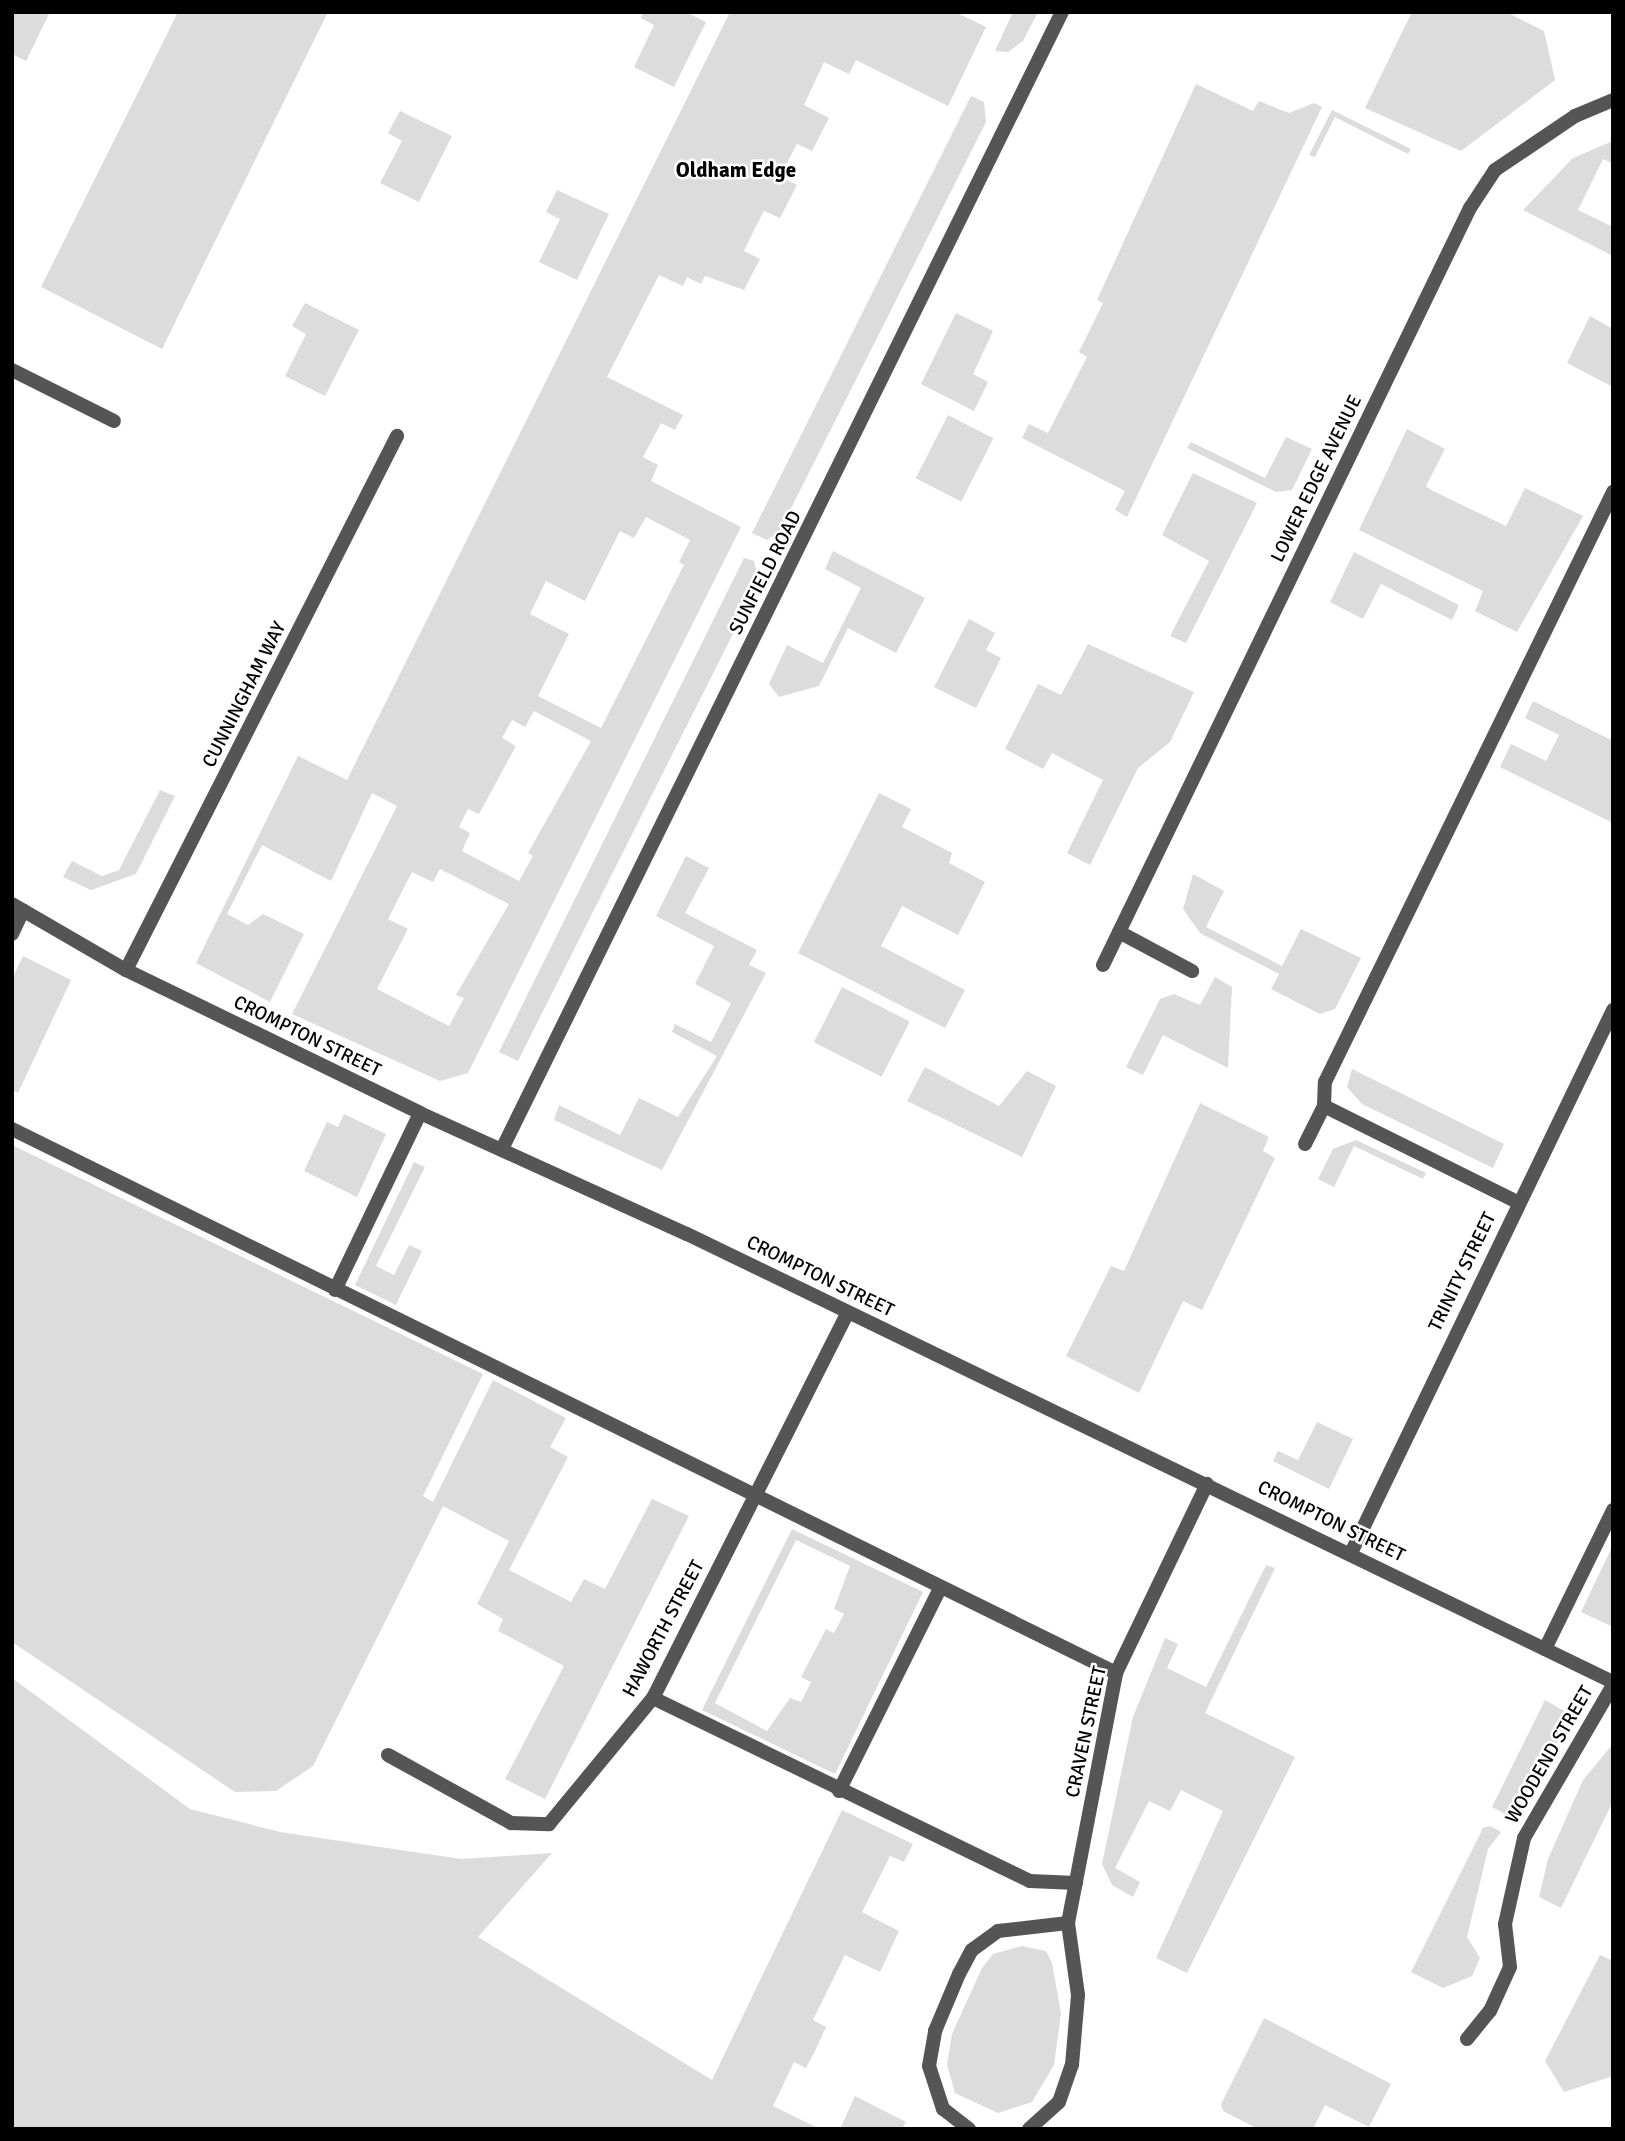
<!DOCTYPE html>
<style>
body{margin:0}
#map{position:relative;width:1625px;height:2141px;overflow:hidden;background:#fff;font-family:Signika,sans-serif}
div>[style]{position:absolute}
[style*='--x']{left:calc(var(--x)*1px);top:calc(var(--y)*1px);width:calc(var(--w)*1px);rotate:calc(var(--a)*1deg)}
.green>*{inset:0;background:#dcdcdc;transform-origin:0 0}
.service>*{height:14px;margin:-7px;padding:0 7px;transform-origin:7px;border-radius:7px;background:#555}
.minor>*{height:14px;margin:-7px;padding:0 7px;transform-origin:7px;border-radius:7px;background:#555}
span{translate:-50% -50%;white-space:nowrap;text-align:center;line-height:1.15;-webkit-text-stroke:5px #fff;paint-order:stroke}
.street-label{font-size:19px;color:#000}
.neighbourhood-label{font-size:21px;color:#000;font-weight:700}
.frame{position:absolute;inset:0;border:14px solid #000;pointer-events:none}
</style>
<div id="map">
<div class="green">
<i style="clip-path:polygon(12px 12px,50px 12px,26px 61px,12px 54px)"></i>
<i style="clip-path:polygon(178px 12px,328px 12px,162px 349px,41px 287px)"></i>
<i style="clip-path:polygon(643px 12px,686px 12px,706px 22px,674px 87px,634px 67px,654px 25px,641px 18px)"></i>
<i style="clip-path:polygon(evenodd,730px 12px,955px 12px,986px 27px,948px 106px,856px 60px,849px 74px,824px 62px,804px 105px,829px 118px,812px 151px,797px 144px,780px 176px,797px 185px,780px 218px,764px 211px,753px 232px,744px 251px,760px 259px,744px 290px,705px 276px,701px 284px,687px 277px,683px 286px,659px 275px,607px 377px,683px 415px,675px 430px,661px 423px,643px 457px,658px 465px,651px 481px,741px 527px,468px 1073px,440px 1081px,292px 1014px,397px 806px,372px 793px,331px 881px,262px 845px,227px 914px,248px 925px,263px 914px,304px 934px,270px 1002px,196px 963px,298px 756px,347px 780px,730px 12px,646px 517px,690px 540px,679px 562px,684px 565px,601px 728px,538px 696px,569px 634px,530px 614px,546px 581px,585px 601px,620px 531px,634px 538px,646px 517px,730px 12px,534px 711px,591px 741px,528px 853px,533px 856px,519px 881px,462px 851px,470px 833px,459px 827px,468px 809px,479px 814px,516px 746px,502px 738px,512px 720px,525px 727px,534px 711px,730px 12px,440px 869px,509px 904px,456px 995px,464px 998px,449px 1026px,377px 989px,408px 929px,388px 919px,412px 872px,433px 882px,440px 869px)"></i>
<i style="clip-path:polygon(1013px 12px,1038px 12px,1023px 41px,1008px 52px,995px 51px)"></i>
<i style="clip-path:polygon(1412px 12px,1506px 12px,1544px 31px,1555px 80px,1461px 151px,1365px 108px)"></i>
<i style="clip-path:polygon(1196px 84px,1253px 111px,1259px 101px,1289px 113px,1314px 103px,1322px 107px,1127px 517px,1115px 510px,1125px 491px,1022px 438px,1029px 424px,1048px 433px,1087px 357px,1079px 352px,1103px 303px,1097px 300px)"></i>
<i style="clip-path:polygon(971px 96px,984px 102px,986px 122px,779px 532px,767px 540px,752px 533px)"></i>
<i style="clip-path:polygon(1332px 110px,1411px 149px,1408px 154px,1335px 117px,1315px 157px,1309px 155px)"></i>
<i style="clip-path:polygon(400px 111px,452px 136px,419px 202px,380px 183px,402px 141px,388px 133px)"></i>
<i style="clip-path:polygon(1613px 141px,1613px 164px,1603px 159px,1578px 210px,1613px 227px,1613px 256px,1523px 210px,1573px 158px)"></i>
<i style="clip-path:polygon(557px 190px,609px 214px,577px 280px,539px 262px,560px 219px,546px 212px)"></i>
<i style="clip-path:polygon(305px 303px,359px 330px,325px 396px,285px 376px,306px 334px,292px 326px)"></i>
<i style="clip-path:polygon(956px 313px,993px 331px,973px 374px,988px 382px,974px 411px,921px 384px)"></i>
<i style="clip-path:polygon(1590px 316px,1613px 329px,1613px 387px,1567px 363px)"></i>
<i style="left:948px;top:415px;width:51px;height:71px;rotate:27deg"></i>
<i style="clip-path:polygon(1407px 429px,1445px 449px,1426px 486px,1431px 490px,1506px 526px,1525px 488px,1583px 516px,1517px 632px,1475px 611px,1483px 591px,1359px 530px)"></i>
<i style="clip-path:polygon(1286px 437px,1312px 449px,1292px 490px,1276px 492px,1187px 448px,1191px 442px,1265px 478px)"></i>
<i style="clip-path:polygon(1193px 473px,1257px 503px,1186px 643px,1170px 636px,1209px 561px,1162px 535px)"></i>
<i style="clip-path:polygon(833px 551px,925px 598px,896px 653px,848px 628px,819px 686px,779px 697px,769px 684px,787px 645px,823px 663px,861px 588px,825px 569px)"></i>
<i style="clip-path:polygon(1354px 552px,1459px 605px,1452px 620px,1381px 584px,1363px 619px,1330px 602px)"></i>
<i style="clip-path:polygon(744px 558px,754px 561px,759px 582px,518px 1061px,499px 1052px)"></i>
<i style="clip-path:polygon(969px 619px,995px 633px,986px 650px,1001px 658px,976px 708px,934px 687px)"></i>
<i style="clip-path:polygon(1088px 644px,1194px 692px,1170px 742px,1138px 768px,1090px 865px,1067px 853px,1103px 780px,1052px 753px,1043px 769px,1005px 749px,1038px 684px,1061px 695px)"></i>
<i style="clip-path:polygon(1533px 701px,1613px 741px,1613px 823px,1500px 767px,1511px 744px,1546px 761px,1559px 735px,1525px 718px)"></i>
<i style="clip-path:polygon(160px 790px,175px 796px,136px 874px,91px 890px,63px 877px,72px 861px,102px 876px,119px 870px)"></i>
<i style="clip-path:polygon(879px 793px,911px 809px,902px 827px,952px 853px,949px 863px,985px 882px,958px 935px,902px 906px,881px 946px,965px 990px,945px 1028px,798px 953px)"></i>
<i style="clip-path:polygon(686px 856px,709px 868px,685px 913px,757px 950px,749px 965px,766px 973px,662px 1170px,554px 1120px,559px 1105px,620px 1135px,639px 1098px,678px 1117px,717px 1056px,672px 1032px,675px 1024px,711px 1042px,731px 1003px,695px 984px,714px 946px,656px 916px)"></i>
<i style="clip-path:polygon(1193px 874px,1224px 891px,1206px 927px,1282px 966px,1301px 929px,1361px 958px,1335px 1009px,1320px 1014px,1271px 989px,1279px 974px,1200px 933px,1183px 909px)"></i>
<i style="clip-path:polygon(23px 956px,71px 980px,18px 1093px,12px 1090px,12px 979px)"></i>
<i style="clip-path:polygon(1215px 977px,1232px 987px,1228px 1068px,1163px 1035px,1143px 1075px,1126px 1067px,1160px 999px,1174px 994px,1200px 1005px)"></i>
<i style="left:842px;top:987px;width:76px;height:62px;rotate:27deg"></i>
<i style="clip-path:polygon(925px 1067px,999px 1106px,1027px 1071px,1056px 1086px,1022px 1157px,907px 1101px)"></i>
<i style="clip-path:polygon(1352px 1069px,1504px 1144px,1493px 1168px,1362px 1104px,1347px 1087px)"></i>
<i style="clip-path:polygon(1200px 1103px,1269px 1137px,1263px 1151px,1275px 1158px,1202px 1310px,1183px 1301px,1139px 1393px,1066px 1356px,1111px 1266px,1124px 1271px)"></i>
<i style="clip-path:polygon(344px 1114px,386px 1134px,357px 1197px,304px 1171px,327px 1122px,338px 1127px)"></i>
<i style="clip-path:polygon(1356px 1140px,1426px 1173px,1423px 1179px,1354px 1146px,1334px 1187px,1318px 1179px,1333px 1149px)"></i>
<i style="clip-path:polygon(12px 1145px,483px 1374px,423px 1496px,433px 1502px,493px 1380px,566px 1418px,550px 1447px,568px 1457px,509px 1570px,571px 1602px,584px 1579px,605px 1589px,652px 1499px,689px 1516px,545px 1799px,505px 1779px,564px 1666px,498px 1631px,503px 1619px,477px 1604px,509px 1541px,443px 1506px,313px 1766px,276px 1791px,235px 1792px,12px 1642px)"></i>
<i style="clip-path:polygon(414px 1162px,425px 1167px,376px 1266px,394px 1275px,409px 1245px,422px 1251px,396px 1305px,355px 1285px)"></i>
<i style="clip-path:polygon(1317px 1422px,1353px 1439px,1329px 1489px,1273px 1461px,1278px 1451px,1298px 1460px)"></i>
<i style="clip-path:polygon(evenodd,792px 1529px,923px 1592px,835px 1774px,702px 1710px,792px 1529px,796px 1540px,850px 1566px,834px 1609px,844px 1614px,834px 1633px,826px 1629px,801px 1677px,811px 1682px,801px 1702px,790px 1698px,767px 1731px,715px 1703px,796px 1540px)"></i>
<i style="clip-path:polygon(1613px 1545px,1613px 1627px,1581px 1612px)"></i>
<i style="clip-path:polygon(1266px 1565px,1275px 1568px,1205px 1713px,1295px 1757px,1187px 1973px,1156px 1958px,1223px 1811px,1181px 1790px,1170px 1811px,1149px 1801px,1115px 1868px,1140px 1882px,1133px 1897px,1112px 1885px,1102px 1864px,1133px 1717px,1165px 1638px,1178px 1644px,1167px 1668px,1206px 1687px)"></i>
<i style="clip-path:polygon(12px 1678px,190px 1809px,280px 1832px,461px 1859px,552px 1853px,478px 1937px,712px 2080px,842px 1810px,913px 1844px,904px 1862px,890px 1856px,862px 1912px,899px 1931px,880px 1972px,845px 1955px,813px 2020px,826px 2027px,816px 2049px,806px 2068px,794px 2062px,773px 2106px,820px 2129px,12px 2129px)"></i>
<i style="clip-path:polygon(1545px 1700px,1566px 1712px,1568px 1725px,1511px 1817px,1492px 1807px)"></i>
<i style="clip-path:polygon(1613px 1744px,1613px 1801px,1561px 1908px,1539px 1897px,1548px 1859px,1583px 1780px)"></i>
<i style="clip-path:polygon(1490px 1826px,1501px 1832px,1488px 1849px,1467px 1937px,1480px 1958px,1472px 1976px,1443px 1988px,1411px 1972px,1483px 1828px)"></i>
<i style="clip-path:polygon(1022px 1946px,1046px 1951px,1052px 1963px,1061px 2013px,1054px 2065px,1032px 2102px,998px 2113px,955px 2093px,947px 2065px,952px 2034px,982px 1968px,993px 1954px)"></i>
<i style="clip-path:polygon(1600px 1955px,1613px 1961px,1613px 2076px,1564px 2092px,1545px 2061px)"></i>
<i style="clip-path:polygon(1264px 2018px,1391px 2084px,1369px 2127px,1325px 2105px,1313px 2129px,1258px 2129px,1223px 2111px,1221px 2104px)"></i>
<i style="clip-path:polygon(855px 2096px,906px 2122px,902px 2129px,840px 2129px)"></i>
</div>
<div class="service">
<i style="--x:12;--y:934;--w:26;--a:-65"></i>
<i style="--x:126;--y:970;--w:599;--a:-63.09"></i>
<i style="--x:1324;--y:1106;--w:218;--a:26.4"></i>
<i style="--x:12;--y:1129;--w:1231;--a:26.23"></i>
<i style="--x:1305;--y:1144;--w:42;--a:-63.4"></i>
<i style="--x:1324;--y:1106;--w:24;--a:-88"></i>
<i style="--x:1325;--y:1082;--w:657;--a:-63.98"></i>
<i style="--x:335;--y:1290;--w:196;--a:-64.3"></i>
<i style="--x:1545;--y:1649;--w:155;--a:-63.9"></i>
<i style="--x:653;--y:1698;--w:419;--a:25.9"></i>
<i style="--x:1030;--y:1881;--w:46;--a:2.5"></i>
<i style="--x:839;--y:1791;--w:227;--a:-63.5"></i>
</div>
<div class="minor">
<i style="--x:12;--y:370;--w:114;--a:26.6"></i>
<i style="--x:12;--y:904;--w:132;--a:30.1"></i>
<i style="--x:126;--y:970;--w:327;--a:25.9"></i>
<i style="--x:420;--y:1113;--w:293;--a:24.4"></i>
<i style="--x:687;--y:1234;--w:1029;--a:25.82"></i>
<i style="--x:1119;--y:932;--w:83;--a:28.1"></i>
<i style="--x:1103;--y:965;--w:841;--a:-64.14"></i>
<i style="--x:1470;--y:208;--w:45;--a:-56.7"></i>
<i style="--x:1495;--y:170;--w:97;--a:-34"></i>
<i style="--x:1575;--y:116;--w:41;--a:-22.8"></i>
<i style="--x:502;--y:1149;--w:1267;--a:-63.78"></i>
<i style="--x:1351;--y:1553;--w:603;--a:-64.24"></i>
<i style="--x:388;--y:1755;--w:141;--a:28.9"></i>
<i style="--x:511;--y:1823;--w:38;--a:2"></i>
<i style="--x:549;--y:1824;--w:163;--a:-50.5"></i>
<i style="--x:653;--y:1698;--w:432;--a:-63.2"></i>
<i style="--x:1467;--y:2039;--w:36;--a:-51"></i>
<i style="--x:1490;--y:2011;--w:48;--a:-65.6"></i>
<i style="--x:1510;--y:1967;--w:43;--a:-96.6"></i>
<i style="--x:1505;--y:1924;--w:88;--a:-77.5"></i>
<i style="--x:1524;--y:1838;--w:177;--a:-59.8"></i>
<i style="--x:969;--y:2129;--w:33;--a:-142"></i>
<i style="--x:943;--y:2109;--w:45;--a:-108"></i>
<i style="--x:929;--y:2066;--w:36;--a:-80"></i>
<i style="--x:935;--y:2031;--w:62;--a:-67.2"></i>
<i style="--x:959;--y:1974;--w:27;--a:-62"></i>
<i style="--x:972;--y:1950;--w:32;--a:-36"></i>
<i style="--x:998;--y:1931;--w:70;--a:-6.5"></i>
<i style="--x:1029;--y:2129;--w:40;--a:-42"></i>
<i style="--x:1059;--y:2102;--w:39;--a:-71"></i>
<i style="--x:1072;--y:2065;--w:70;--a:-85.1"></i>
<i style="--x:1078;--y:1995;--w:73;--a:-97.9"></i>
<i style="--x:1068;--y:1923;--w:255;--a:-79.1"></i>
<i style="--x:1116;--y:1673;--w:210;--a:-64.3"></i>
</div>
<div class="street-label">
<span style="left:1317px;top:479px;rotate:-64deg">LOWER EDGE AVENUE</span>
<span style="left:766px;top:573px;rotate:-63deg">SUNFIELD ROAD</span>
<span style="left:245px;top:695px;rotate:-63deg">CUNNINGHAM WAY</span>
<span style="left:307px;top:1037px;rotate:26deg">CROMPTON STREET</span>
<span style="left:1463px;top:1272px;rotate:-64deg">TRINITY STREET</span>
<span style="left:820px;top:1277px;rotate:26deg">CROMPTON STREET</span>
<span style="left:1331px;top:1522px;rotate:26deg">CROMPTON STREET</span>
<span style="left:664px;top:1629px;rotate:-62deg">HAWORTH STREET</span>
<span style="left:1087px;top:1732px;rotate:-78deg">CRAVEN STREET</span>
<span style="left:1550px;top:1755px;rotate:-60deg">WOODEND STREET</span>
</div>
<div class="neighbourhood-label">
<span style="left:736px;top:170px">Oldham Edge</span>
</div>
<div class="frame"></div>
</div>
